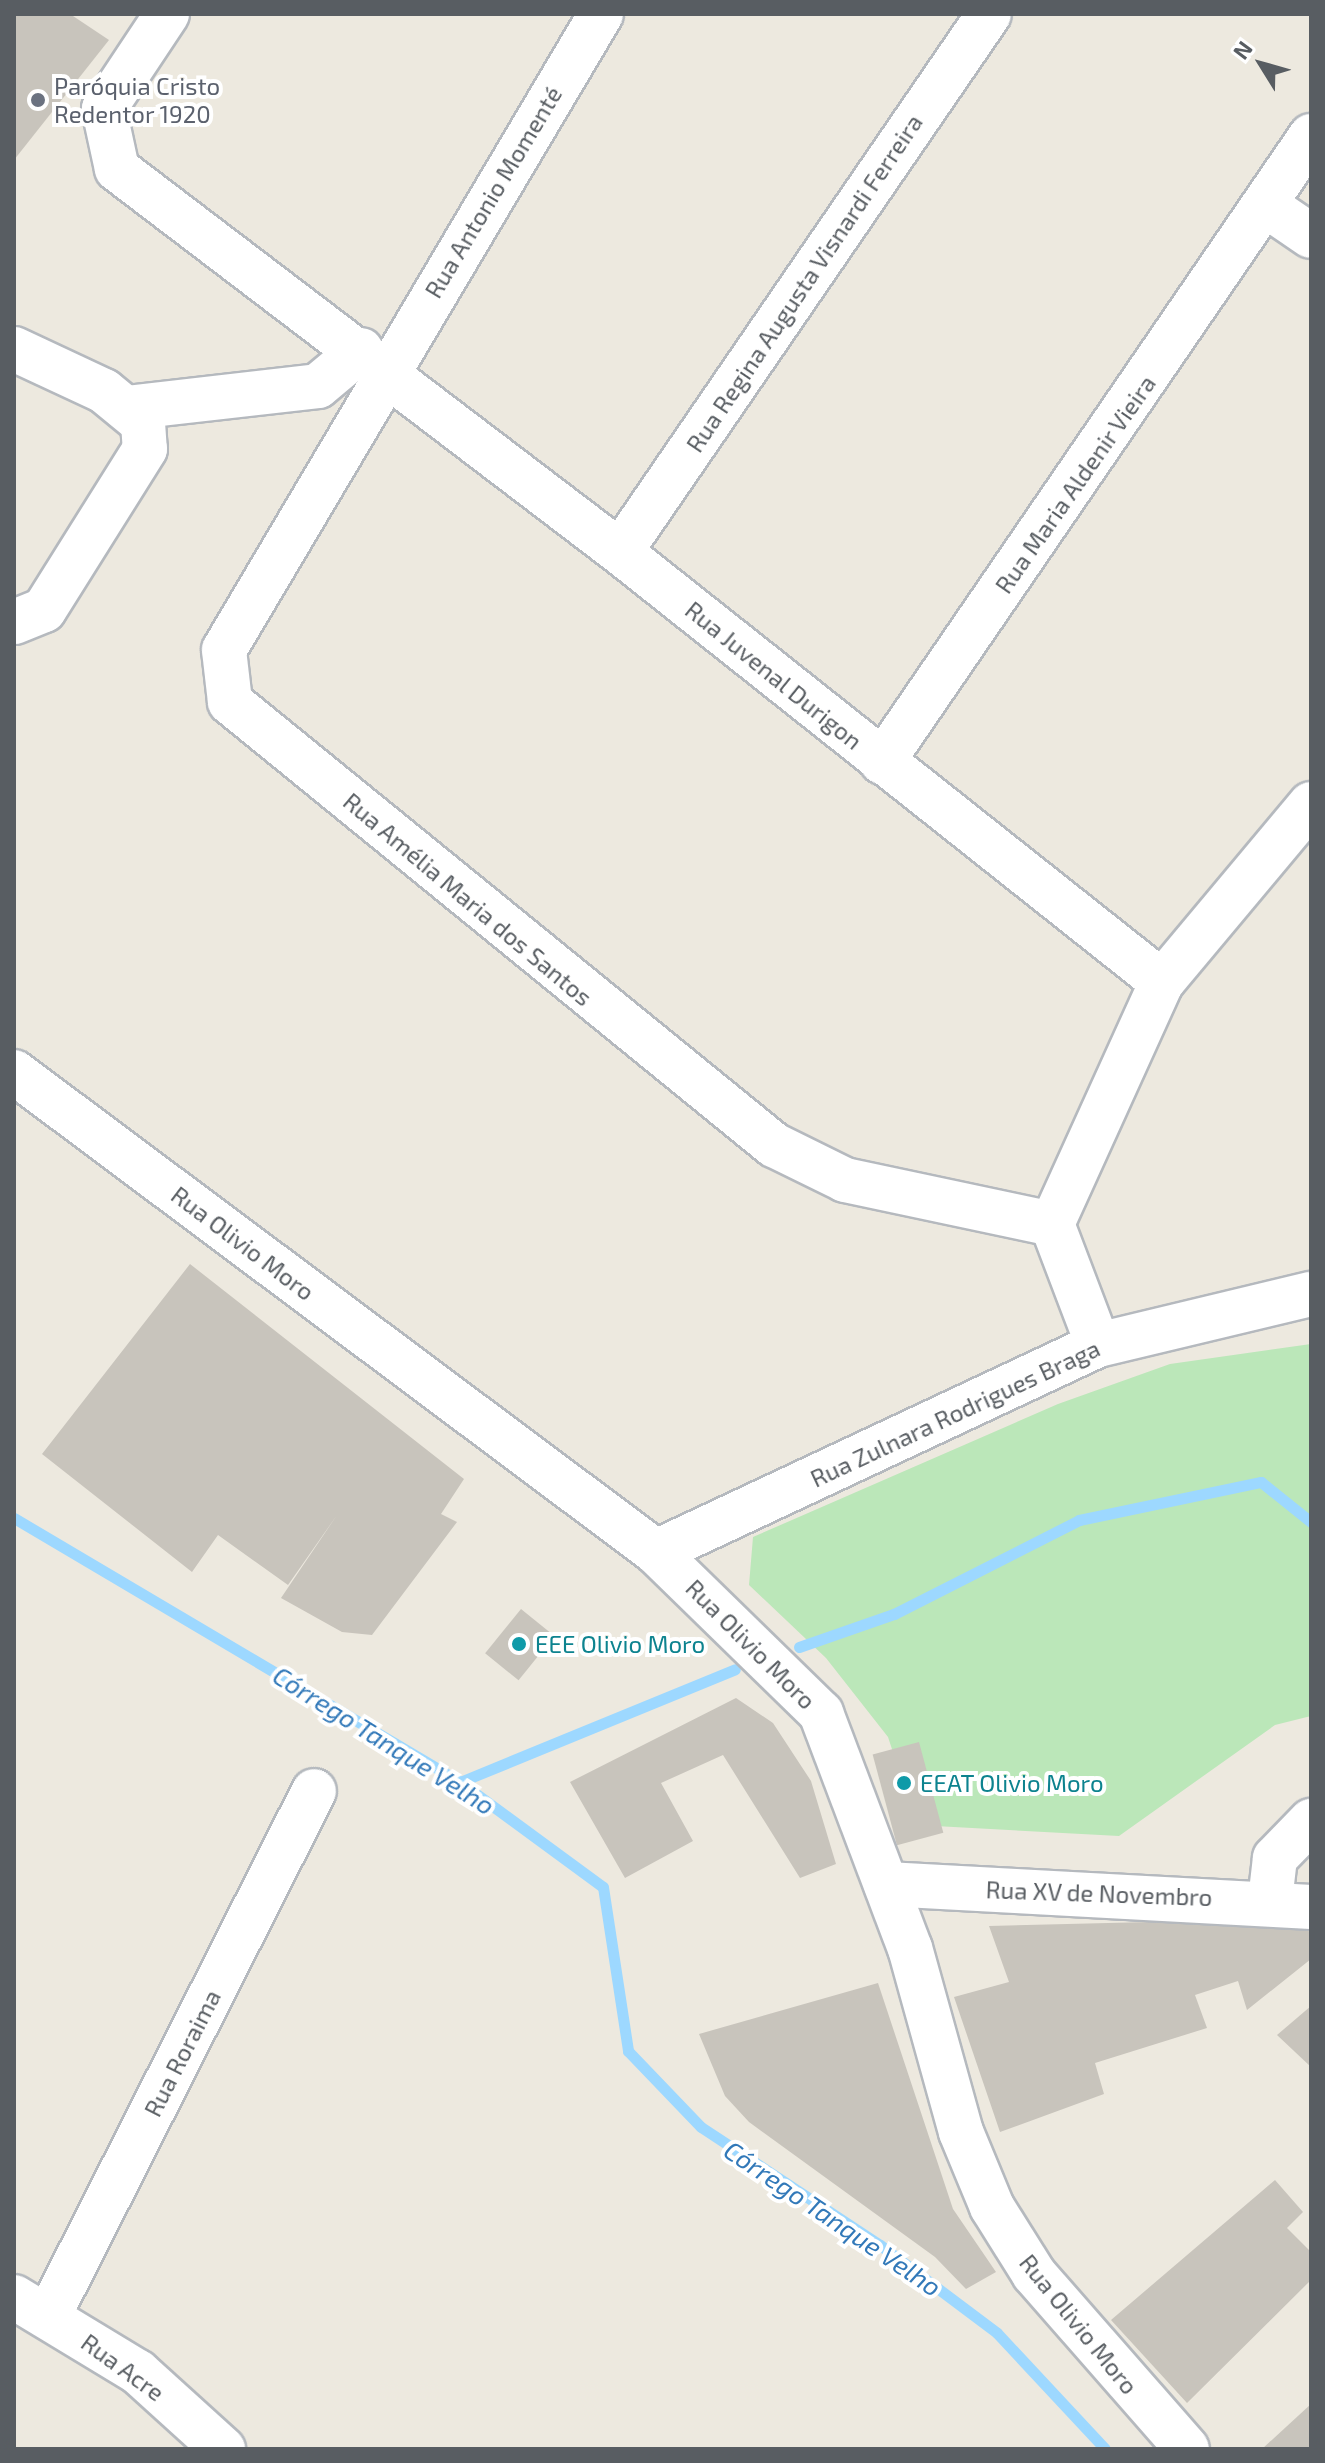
<!DOCTYPE html>
<meta charset="utf-8">
<style>
body{margin:0}
#map{position:relative;width:1325px;height:2463px;overflow:hidden;background:#ede9df;font-family:"Exo 2",sans-serif}
div>[style]{position:absolute}
[style*='--x']{left:calc(var(--x)*1px);top:calc(var(--y)*1px);width:calc(var(--w)*1px);rotate:calc(var(--a)*1deg)}
.green>*{inset:0;background:#bbe7b9}
.stream>*{height:11px;margin:-5.5px;padding:0 5.5px;transform-origin:5.5px;border-radius:5.5px;background:#9dd8ff}
.building>*{inset:0;background:#c8c4bc;transform-origin:0 0}
.roads{filter:drop-shadow(2px 0 #b5b9be) drop-shadow(-2px 0 #b5b9be) drop-shadow(0 2px #b5b9be) drop-shadow(0 -2px #b5b9be)}
.minor>*{height:44px;margin:-22px;padding:0 22px;transform-origin:22px;border-radius:22px;background:#fff}
.dots>*{width:22px;height:22px;translate:-50% -50%;box-sizing:border-box;border:4px solid #fff;border-radius:50%}
span{translate:-50% -50%;white-space:nowrap;text-align:center;line-height:1.15;-webkit-text-stroke:8px #fff;paint-order:stroke}
.worship-label{font-size:24px;color:#5b616d}
.left{translate:0 -50%;text-align:left}
.street-label{font-size:24px;color:#585d62}
.culture-label{font-size:24px;color:#0d838f}
.water-label{font-size:26px;color:#3279b9;font-style:italic}
.frame{position:absolute;inset:0;border:16px solid #585d62;pointer-events:none}
.north{position:absolute;left:1221px;top:24px;width:80px;height:80px;-webkit-text-stroke:6px #fff;paint-order:stroke;rotate:307deg;font-size:22px;font-weight:700;line-height:32px;text-align:center;color:#585d62}
.north::after{content:'';display:block;margin:auto;width:28px;height:36px;background:#585d62;clip-path:polygon(50% 0,100% 100%,50% 72%,0 100%)}
</style>
<div id="map">
<div class="green">
<i style="clip-path:polygon(1311px 1344px,1311px 1716px,1275px 1725px,1119px 1836px,917px 1825px,888px 1737px,826px 1658px,749px 1585px,753px 1537px,1058px 1404px,1170px 1364px)"></i>
</div>
<div class="stream">
<i style="--x:14;--y:1518;--w:518;--a:30.62"></i>
<i style="--x:460;--y:1782;--w:177;--a:36.3"></i>
<i style="--x:603;--y:1887;--w:166;--a:81.3"></i>
<i style="--x:628;--y:2051;--w:105;--a:46.2"></i>
<i style="--x:701;--y:2127;--w:214;--a:33.4"></i>
<i style="--x:880;--y:2245;--w:146;--a:36.9"></i>
<i style="--x:997;--y:2333;--w:158;--a:47"></i>
<i style="--x:799;--y:1647;--w:101;--a:-19.2"></i>
<i style="--x:894;--y:1614;--w:208;--a:-26.9"></i>
<i style="--x:1079;--y:1520;--w:186;--a:-11.8"></i>
<i style="--x:1261;--y:1482;--w:64;--a:38.7"></i>
<i style="--x:460;--y:1782;--w:297;--a:-22.3"></i>
</div>
<div class="building">
<i style="clip-path:polygon(14px 14px,70px 14px,109px 40px,14px 160px)"></i>
<i style="clip-path:polygon(190px 1264px,464px 1479px,441px 1514px,457px 1522px,372px 1635px,342px 1632px,281px 1598px,337px 1515px,288px 1585px,218px 1535px,192px 1572px,42px 1454px)"></i>
<i style="left:521px;top:1609px;width:43px;height:57px;rotate:39deg"></i>
<i style="clip-path:polygon(736px 1698px,773px 1723px,811px 1781px,836px 1864px,800px 1878px,723px 1755px,661px 1783px,693px 1841px,625px 1878px,570px 1782px)"></i>
<i style="left:919px;top:1742px;width:94px;height:48px;rotate:75deg"></i>
<i style="clip-path:polygon(1276px 1919px,1311px 1932px,1311px 1959px,1247px 2010px,1238px 1981px,1195px 1995px,1207px 2028px,1095px 2063px,1104px 2094px,1000px 2132px,954px 1997px,1009px 1982px,989px 1926px)"></i>
<i style="clip-path:polygon(878px 1983px,953px 2209px,996px 2272px,966px 2289px,935px 2257px,749px 2122px,725px 2096px,699px 2034px)"></i>
<i style="clip-path:polygon(1311px 2006px,1311px 2067px,1277px 2035px)"></i>
<i style="clip-path:polygon(1275px 2180px,1303px 2212px,1287px 2228px,1311px 2252px,1311px 2280px,1187px 2403px,1111px 2320px)"></i>
<i style="clip-path:polygon(1311px 2404px,1311px 2449px,1262px 2449px)"></i>
</div>
<div class="roads">
<div class="minor">
<i style="--x:167;--y:14;--w:114;--a:123.6"></i>
<i style="--x:104;--y:109;--w:61;--a:77.8"></i>
<i style="--x:117;--y:169;--w:632;--a:37.29"></i>
<i style="--x:620;--y:552;--w:692;--a:38.43"></i>
<i style="--x:601;--y:14;--w:739;--a:120.66"></i>
<i style="--x:224;--y:650;--w:52;--a:83.4"></i>
<i style="--x:230;--y:702;--w:702;--a:39.16"></i>
<i style="--x:774;--y:1145;--w:79;--a:26.2"></i>
<i style="--x:845;--y:1180;--w:212;--a:12"></i>
<i style="--x:1267;--y:206;--w:53;--a:34.3"></i>
<i style="--x:14;--y:349;--w:99;--a:25"></i>
<i style="--x:104;--y:391;--w:50;--a:39.4"></i>
<i style="--x:143;--y:423;--w:26;--a:86"></i>
<i style="--x:145;--y:449;--w:190;--a:122.1"></i>
<i style="--x:44;--y:610;--w:32;--a:158"></i>
<i style="--x:126;--y:408;--w:193;--a:-6.5"></i>
<i style="--x:318;--y:386;--w:56;--a:-39.9"></i>
<i style="--x:620;--y:552;--w:652;--a:-55.55"></i>
<i style="--x:882;--y:762;--w:759;--a:-55.58"></i>
<i style="--x:14;--y:1072;--w:802;--a:36.78"></i>
<i style="--x:656;--y:1552;--w:231;--a:44.3"></i>
<i style="--x:821;--y:1713;--w:251;--a:69.3"></i>
<i style="--x:910;--y:1948;--w:191;--a:74.5"></i>
<i style="--x:961;--y:2132;--w:81;--a:67.5"></i>
<i style="--x:992;--y:2207;--w:79;--a:57.9"></i>
<i style="--x:1034;--y:2274;--w:232;--a:48.8"></i>
<i style="--x:1098;--y:1345;--w:129;--a:-110.8"></i>
<i style="--x:1052;--y:1224;--w:266;--a:-65.6"></i>
<i style="--x:1162;--y:982;--w:232;--a:-50.1"></i>
<i style="--x:656;--y:1552;--w:488;--a:-25.1"></i>
<i style="--x:1098;--y:1345;--w:219;--a:-13.5"></i>
<i style="--x:886;--y:1884;--w:426;--a:3.1"></i>
<i style="--x:1270;--y:1901;--w:43;--a:-83.4"></i>
<i style="--x:1275;--y:1858;--w:52;--a:-45.8"></i>
<i style="--x:14;--y:2297;--w:145;--a:31.2"></i>
<i style="--x:138;--y:2372;--w:115;--a:42.2"></i>
<i style="--x:49;--y:2315;--w:587;--a:-63.17"></i>
</div>
</div>
<div class="dots">
<i style="left:38px;top:100px;background:#6b7280"></i>
<i style="left:519px;top:1644px;background:#0f9aa8"></i>
<i style="left:904px;top:1783px;background:#0f9aa8"></i>
</div>
<div class="worship-label">
<span class="left" style="left:54px;top:100px">Paróquia Cristo<br>Redentor 1920</span>
</div>
<div class="street-label">
<span style="left:493px;top:192px;rotate:-59deg">Rua Antonio Momenté</span>
<span style="left:804px;top:283px;rotate:-56deg">Rua Regina Augusta Visnardi Ferreira</span>
<span style="left:1075px;top:484px;rotate:-55deg">Rua Maria Aldenir Vieira</span>
<span style="left:774px;top:675px;rotate:39deg">Rua Juvenal Durigon</span>
<span style="left:468px;top:899px;rotate:40deg">Rua Amélia Maria dos Santos</span>
<span style="left:243px;top:1243px;rotate:37deg">Rua Olivio Moro</span>
<span style="left:955px;top:1413px;rotate:-25deg">Rua Zulnara Rodrigues Braga</span>
<span style="left:751px;top:1644px;rotate:45deg">Rua Olivio Moro</span>
<span style="left:1099px;top:1893px;rotate:2deg">Rua XV de Novembro</span>
<span style="left:182px;top:2053px;rotate:-63deg">Rua Roraima</span>
<span style="left:1079px;top:2324px;rotate:51deg">Rua Olivio Moro</span>
<span style="left:123px;top:2367px;rotate:36deg">Rua Acre</span>
</div>
<div class="culture-label">
<span class="left" style="left:535px;top:1644px">EEE Olivio Moro</span>
<span class="left" style="left:920px;top:1783px">EEAT Olivio Moro</span>
</div>
<div class="water-label">
<span style="left:384px;top:1740px;rotate:32deg">Córrego Tanque Velho</span>
<span style="left:833px;top:2218px;rotate:34deg">Córrego Tanque Velho</span>
</div>
<div class="frame"></div>
<div class="north">N</div>
</div>
